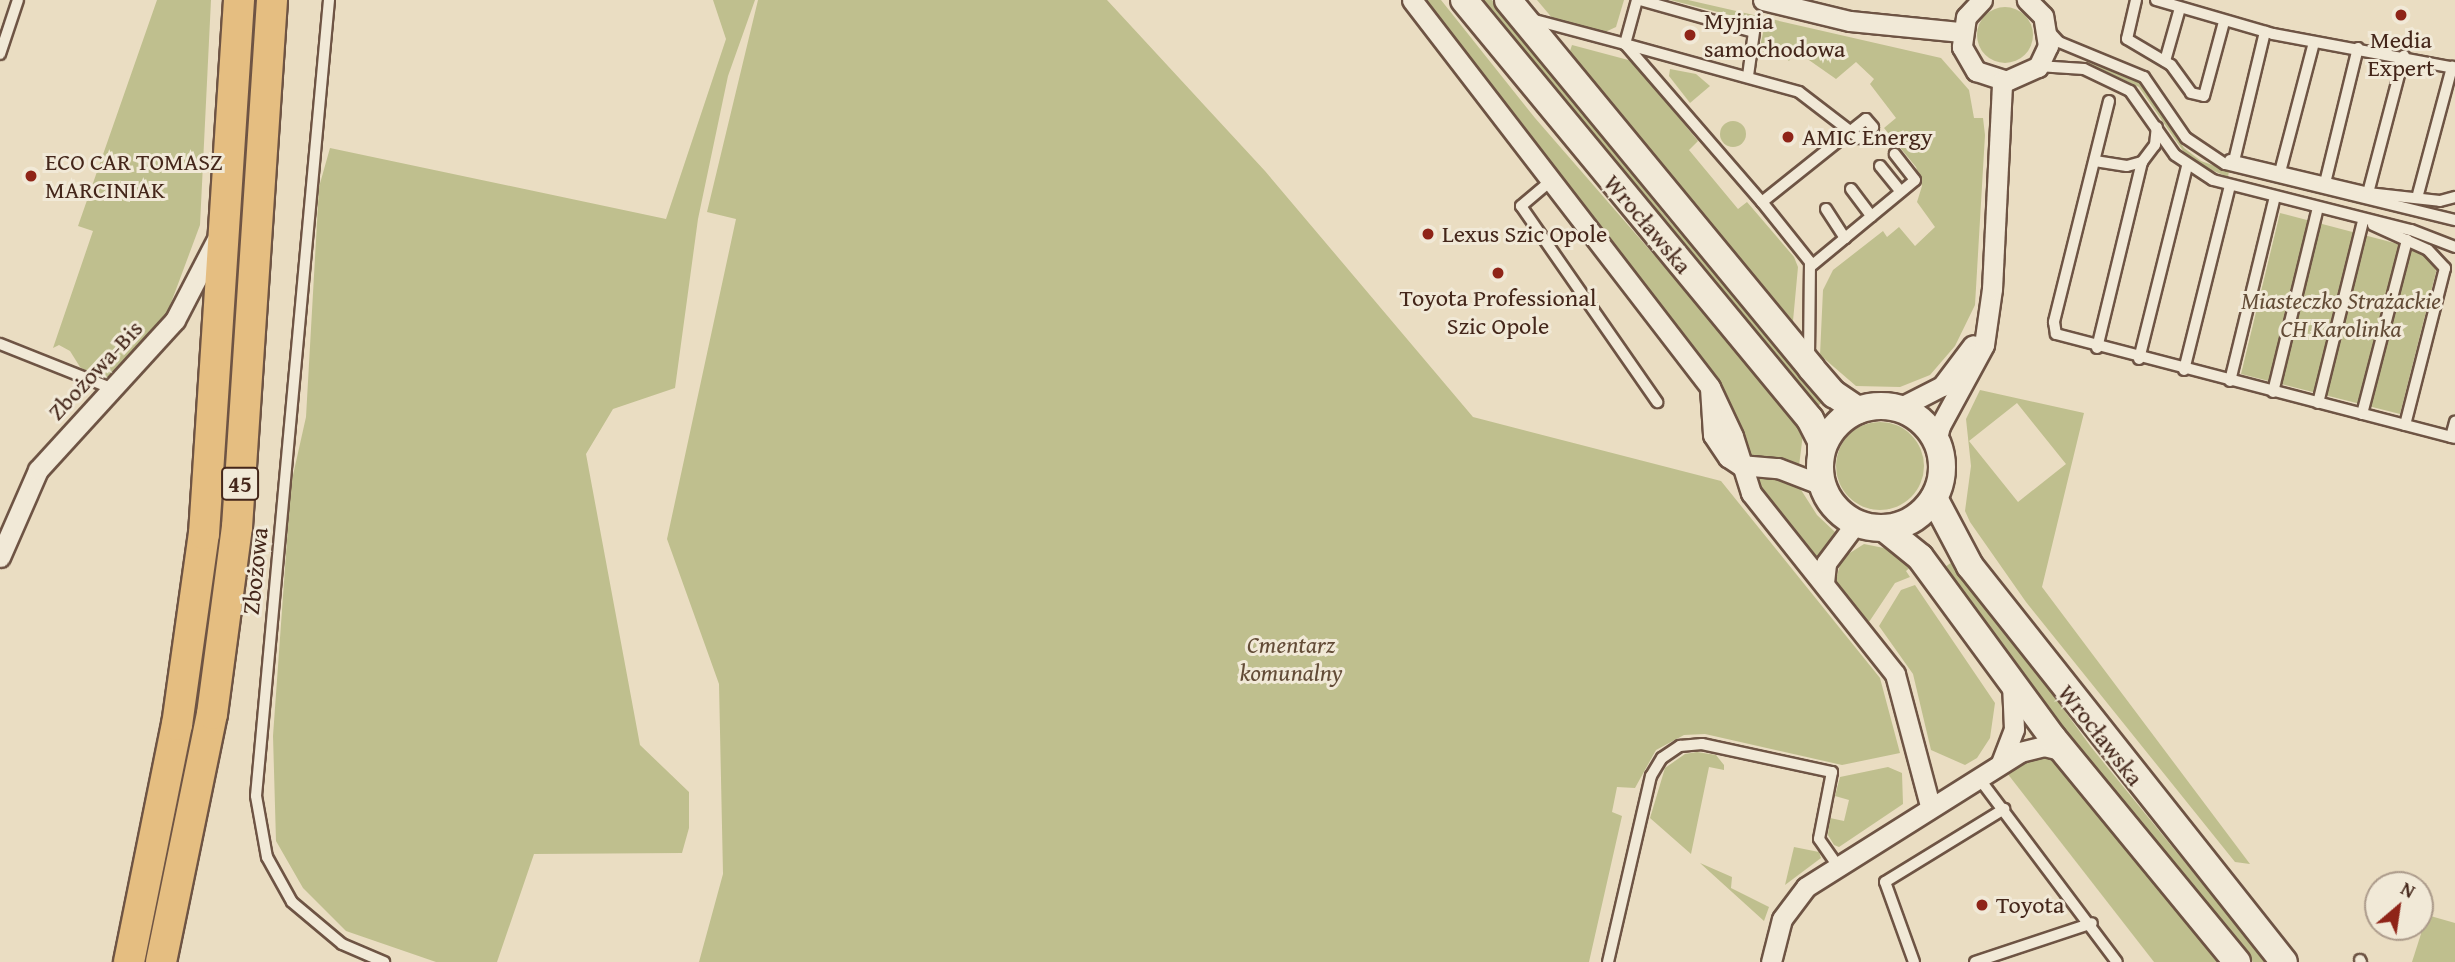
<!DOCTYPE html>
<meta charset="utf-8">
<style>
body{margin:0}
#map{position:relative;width:2455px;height:962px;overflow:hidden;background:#eaddc2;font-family:"Gentium Book Plus",serif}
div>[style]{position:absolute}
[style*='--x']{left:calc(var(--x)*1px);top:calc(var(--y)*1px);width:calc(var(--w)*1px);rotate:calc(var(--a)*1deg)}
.green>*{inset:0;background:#bfbf8e}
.round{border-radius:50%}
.roads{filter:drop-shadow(2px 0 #6e5444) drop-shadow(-2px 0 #6e5444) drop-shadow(0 2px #6e5444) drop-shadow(0 -2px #6e5444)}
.service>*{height:10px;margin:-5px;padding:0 5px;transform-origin:5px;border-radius:5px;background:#f1e9d7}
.minor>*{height:19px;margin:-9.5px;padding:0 9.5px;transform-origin:9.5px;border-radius:9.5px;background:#f1e9d7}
.secondary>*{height:26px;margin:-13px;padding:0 13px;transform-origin:13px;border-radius:13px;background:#f1e9d7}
.secondary>.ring{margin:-13px;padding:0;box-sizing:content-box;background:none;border:26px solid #f1e9d7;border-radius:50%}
.primary>*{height:30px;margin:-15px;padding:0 15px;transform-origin:15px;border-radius:15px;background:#e5be81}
.dots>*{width:19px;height:19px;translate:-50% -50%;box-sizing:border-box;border:4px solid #f1e9d7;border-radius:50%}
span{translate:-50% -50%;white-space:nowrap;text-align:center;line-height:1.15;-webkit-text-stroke:6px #f1e9d7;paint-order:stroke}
.shield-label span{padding:2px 5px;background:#f1e9d7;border:2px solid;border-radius:5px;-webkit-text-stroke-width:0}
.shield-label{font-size:23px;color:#44261a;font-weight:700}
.poi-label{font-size:24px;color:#44261a}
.left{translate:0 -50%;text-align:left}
.street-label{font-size:24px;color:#44261a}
.park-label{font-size:24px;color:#634c37;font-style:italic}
.north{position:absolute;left:2364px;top:871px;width:70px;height:70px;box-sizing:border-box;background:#f1e9d7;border:2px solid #ac9b8b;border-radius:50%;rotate:29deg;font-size:19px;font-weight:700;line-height:28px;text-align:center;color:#44261a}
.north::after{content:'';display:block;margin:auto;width:24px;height:32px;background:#8f2418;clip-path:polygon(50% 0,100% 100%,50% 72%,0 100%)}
</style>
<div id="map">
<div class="green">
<i style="clip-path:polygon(157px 0,211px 0,200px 225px,168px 311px,111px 377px,102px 381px,80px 367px,70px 351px,59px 345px,53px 348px,93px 231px,78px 226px)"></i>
<i style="clip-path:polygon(713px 0,755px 0,728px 76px,698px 219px,675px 388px,613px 409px,586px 454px,640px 745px,689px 792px,689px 828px,682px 853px,534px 854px,497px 962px,436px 962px,346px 931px,303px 888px,276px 841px,273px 736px,291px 484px,306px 417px,319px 187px,330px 148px,666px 219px,726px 39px)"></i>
<i style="clip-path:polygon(758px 0,1107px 0,1265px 171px,1473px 417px,1721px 481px,1880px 678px,1900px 753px,1842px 765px,1705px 734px,1684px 735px,1656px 750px,1635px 788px,1617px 787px,1612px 812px,1622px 816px,1589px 962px,699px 962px,723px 874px,719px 684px,667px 539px,736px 219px,707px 212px)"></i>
<i style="clip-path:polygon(1422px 0,1441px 0,1535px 118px,1780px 400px,1803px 434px,1799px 466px,1751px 460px,1715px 378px,1522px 123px)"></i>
<i style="clip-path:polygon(1476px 0,1492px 0,1667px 218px,1827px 398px,1818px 406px,1680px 250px)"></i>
<i style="clip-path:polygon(1537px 0,1624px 0,1616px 27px,1603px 33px,1553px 19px)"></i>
<i style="clip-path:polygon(1670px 0,1688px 0,1941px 58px,1969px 90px,1974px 118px,1983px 118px,1985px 135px,1975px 305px,1955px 346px,1930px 375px,1900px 387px,1856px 386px,1820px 355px,1823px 290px,1833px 270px,1883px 231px,1887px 237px,1899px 227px,1915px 246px,1935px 227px,1917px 202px,1922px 186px,1916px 167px,1884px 128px,1896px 118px,1870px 84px,1874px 79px,1856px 62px,1836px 79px,1796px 51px,1789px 61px,1771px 46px,1757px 60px,1765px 24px)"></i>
<i class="round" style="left:1977px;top:7px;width:56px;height:56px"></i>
<i style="clip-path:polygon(1572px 45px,1632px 61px,1698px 141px,1689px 150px,1738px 209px,1747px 202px,1794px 257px,1798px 267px,1793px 321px,1568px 57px)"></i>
<i style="clip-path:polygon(2087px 57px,2134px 77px,2150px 91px,2184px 148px,2201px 161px,2229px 171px,2228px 177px,2190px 161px,2139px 87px,2086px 62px)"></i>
<i style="clip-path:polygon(1670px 69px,1696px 74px,1710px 86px,1690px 103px,1669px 76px)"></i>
<i class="round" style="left:1720px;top:121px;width:26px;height:26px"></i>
<i style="clip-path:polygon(2280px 213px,2421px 250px,2434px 261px,2436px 272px,2400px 414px,2241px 374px)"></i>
<i style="clip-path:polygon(evenodd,1980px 390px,2084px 413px,2042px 587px,2250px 864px,2235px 862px,2026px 602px,1970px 522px,1965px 511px,1971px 466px,1966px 419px,1980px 390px,2017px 403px,2066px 464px,2018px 502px,1969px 441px,2017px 403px)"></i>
<i class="round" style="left:1836px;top:422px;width:88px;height:88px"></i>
<i style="clip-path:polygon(1776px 475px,1796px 482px,1817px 515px,1835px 532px,1817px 561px,1762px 493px,1755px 478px)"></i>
<i style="clip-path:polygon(1864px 544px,1894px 550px,1913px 565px,1906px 571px,1910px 577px,1895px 583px,1867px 625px,1840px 592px,1836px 579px,1842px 558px)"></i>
<i style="clip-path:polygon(1955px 560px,2091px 747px,2266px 962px,2253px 962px,2051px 711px,1945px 567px)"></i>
<i style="clip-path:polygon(1915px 585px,1995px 703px,1990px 738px,1977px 758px,1965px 765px,1931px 750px,1913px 674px,1879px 626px,1901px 590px)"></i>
<i style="clip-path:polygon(1697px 752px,1716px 755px,1724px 765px,1724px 770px,1709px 767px,1691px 854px,1650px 818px,1665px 768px,1685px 754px)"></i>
<i style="clip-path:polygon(2038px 754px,2058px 760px,2217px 962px,2154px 962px,2007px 773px)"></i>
<i style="clip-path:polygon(1888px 767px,1902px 773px,1903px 804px,1839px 847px,1834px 845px,1828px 835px,1830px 818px,1844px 821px,1849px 800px,1835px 796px,1840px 777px)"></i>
<i style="clip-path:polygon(1794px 847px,1819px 852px,1821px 858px,1785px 885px)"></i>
<i style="clip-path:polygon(1700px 863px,1732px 877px,1731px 888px,1769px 907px,1764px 921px)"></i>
<i style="clip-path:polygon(2427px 915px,2455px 923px,2455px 962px,2412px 962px)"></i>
</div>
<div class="roads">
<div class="service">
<i style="--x:329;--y:0;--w:799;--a:95.24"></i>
<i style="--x:256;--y:796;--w:62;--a:79.8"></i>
<i style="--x:267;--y:857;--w:51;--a:60.9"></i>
<i style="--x:292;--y:902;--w:65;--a:40"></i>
<i style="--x:342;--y:944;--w:46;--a:23.2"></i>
<i style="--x:1637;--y:0;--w:46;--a:105.3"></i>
<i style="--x:1625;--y:44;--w:180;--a:15.4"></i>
<i style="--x:1799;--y:92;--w:76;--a:37.5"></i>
<i style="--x:1640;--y:0;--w:118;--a:15.7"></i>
<i style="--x:1754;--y:32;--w:44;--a:97.8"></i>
<i style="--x:2136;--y:0;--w:40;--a:103"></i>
<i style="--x:2127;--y:39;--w:51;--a:30.6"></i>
<i style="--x:2171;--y:65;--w:34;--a:54"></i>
<i style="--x:2191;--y:93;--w:13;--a:13"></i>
<i style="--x:2204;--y:96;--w:77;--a:-74.9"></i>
<i style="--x:2156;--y:0;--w:122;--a:16.2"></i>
<i style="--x:2273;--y:34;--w:185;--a:10.6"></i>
<i style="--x:1531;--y:19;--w:97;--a:14.9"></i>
<i style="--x:1625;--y:44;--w:209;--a:49.1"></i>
<i style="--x:1762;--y:202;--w:77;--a:51.3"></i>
<i style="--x:1810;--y:262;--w:92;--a:90.6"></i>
<i style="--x:2049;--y:31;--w:15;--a:48"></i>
<i style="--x:2059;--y:42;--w:92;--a:22.4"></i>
<i style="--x:2144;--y:77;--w:74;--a:55.5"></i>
<i style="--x:2186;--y:138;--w:47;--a:33.7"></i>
<i style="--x:2225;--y:164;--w:237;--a:13.7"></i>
<i style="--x:0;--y:54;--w:57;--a:-71.6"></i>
<i style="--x:2165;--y:61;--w:55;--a:-74.2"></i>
<i style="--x:2038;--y:66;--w:46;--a:3.7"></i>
<i style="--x:2084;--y:69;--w:51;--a:25.6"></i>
<i style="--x:2130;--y:91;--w:78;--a:54.9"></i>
<i style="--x:2175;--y:155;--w:45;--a:33.3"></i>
<i style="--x:2213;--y:180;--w:204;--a:14.2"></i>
<i style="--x:2411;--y:230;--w:47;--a:21.1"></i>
<i style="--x:2109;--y:101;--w:228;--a:104"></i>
<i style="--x:2054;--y:322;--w:12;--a:81"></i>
<i style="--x:2056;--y:334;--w:412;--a:14.6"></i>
<i style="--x:2230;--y:160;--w:142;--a:13.4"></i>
<i style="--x:2368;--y:193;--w:72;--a:6.3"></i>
<i style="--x:2440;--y:201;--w:16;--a:-15"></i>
<i style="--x:2095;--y:161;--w:32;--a:9"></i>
<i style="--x:2127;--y:166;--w:16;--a:-15"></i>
<i style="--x:2142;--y:162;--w:21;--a:-53"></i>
<i style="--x:2155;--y:145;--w:18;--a:-84"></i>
<i style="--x:2234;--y:161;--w:133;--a:-76.5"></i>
<i style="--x:1880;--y:166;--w:33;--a:51"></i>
<i style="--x:2280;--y:172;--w:134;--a:-75.3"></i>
<i style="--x:1553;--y:179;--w:42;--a:139.8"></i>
<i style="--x:1521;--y:206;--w:239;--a:55.2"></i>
<i style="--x:2325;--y:183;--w:139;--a:-76.3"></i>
<i style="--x:1851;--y:189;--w:34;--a:53"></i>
<i style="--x:2368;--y:193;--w:142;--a:-75.3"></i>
<i style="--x:2417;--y:198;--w:136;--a:-75"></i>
<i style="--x:1762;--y:202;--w:133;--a:-38.6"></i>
<i style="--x:1866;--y:119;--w:11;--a:49"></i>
<i style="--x:1826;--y:209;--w:35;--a:57"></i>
<i style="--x:2373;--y:225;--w:60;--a:24.4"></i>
<i style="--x:2428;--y:250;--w:25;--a:47"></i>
<i style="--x:2445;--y:268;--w:162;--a:104.3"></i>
<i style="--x:1810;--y:267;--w:136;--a:-39.6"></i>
<i style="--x:1915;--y:180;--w:33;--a:-128"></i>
<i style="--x:0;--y:344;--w:122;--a:21.7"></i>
<i style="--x:2097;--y:348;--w:191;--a:-76.4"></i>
<i style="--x:2139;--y:359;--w:199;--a:-76"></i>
<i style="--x:2184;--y:370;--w:190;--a:-76"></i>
<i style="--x:2230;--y:381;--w:189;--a:-76.3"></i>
<i style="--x:2273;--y:392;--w:189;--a:-76.3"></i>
<i style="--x:2318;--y:403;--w:187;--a:-76.1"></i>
<i style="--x:2362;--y:414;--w:180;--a:-75.5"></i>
<i style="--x:2451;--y:437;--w:16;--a:-75"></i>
<i style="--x:1978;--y:777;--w:231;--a:53.1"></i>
<i style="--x:2360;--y:960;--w:2;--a:63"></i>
<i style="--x:1608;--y:962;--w:191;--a:-77"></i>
<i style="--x:1651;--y:776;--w:21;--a:-59"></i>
<i style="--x:1662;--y:758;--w:22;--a:-34"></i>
<i style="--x:1680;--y:746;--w:22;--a:-5"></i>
<i style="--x:1702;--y:744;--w:133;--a:12.2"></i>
<i style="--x:1832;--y:772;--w:68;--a:101"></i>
<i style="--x:1819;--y:839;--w:33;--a:55"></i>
<i style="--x:1914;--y:962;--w:85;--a:-109.9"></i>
<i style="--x:1885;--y:882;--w:140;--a:-31.5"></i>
<i style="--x:1975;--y:962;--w:123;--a:-18.4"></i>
</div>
<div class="minor">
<i style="--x:1412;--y:0;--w:488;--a:52.4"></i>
<i style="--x:1710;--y:387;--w:54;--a:64.9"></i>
<i style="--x:1733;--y:436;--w:60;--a:72.5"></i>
<i style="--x:1751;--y:493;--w:231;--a:51.5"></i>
<i style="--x:1895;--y:674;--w:137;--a:75.1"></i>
<i style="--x:1763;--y:0;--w:89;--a:13.6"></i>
<i style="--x:1850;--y:21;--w:112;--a:5.7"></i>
<i style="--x:1982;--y:0;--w:23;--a:133"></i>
<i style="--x:1966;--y:17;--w:30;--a:98"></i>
<i style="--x:1962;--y:47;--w:28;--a:60"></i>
<i style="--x:1976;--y:71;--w:32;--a:18"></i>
<i style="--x:2006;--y:81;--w:35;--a:-24"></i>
<i style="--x:2038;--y:67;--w:23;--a:-65"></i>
<i style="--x:2048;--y:46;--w:30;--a:-99"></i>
<i style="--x:2043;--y:16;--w:23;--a:-135"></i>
<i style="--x:1710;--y:388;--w:47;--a:86.3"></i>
<i style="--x:1713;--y:435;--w:27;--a:56"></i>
<i style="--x:1728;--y:457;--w:14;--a:34"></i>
<i style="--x:1740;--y:465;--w:38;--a:5"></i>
<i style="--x:1778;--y:468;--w:47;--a:21.1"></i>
<i style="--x:1899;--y:408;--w:48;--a:-27.1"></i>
<i style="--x:1942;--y:386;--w:51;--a:-52.9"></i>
<i style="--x:1936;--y:442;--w:16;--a:-76"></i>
<i style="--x:1940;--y:426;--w:92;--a:-61.5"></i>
<i style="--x:1984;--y:345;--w:57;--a:-81.9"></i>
<i style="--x:1992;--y:289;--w:208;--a:-87.2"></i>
<i style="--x:0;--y:557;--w:95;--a:-66.4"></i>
<i style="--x:38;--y:470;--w:203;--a:-47.6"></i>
<i style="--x:175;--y:320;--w:89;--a:-62.6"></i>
<i style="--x:1824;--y:583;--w:20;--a:-84"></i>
<i style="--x:1826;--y:563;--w:50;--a:-53.1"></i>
<i style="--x:2001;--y:763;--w:36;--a:-69"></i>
<i style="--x:2014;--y:729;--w:46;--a:-92.5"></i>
<i style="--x:1771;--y:962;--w:44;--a:-75.7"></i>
<i style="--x:1782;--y:919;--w:40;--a:-53"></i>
<i style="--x:1806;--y:887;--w:253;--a:-32.2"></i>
<i style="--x:2020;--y:752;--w:25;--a:-14"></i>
<i style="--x:2044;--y:746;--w:21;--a:14"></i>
</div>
<div class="secondary">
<i style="--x:1464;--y:0;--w:543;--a:50.45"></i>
<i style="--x:1810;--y:419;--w:25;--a:63"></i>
<i style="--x:1821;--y:441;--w:12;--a:90"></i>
<i style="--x:1508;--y:0;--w:477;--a:50.5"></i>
<i style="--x:1811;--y:368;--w:35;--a:49"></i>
<i style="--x:1834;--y:394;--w:29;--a:34"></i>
<i class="ring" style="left:1820px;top:406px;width:96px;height:96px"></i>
<i style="--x:1934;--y:498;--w:77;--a:62.1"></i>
<i style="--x:1970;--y:566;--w:505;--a:51.59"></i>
<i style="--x:1884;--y:528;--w:46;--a:38.9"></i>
<i style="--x:1920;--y:557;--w:225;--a:53.7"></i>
<i style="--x:2053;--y:738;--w:290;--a:50.6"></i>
</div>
<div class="primary">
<i style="--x:129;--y:962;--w:242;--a:-78.6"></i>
<i style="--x:177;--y:725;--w:193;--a:-82"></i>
<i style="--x:204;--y:534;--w:535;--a:-86.25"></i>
<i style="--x:161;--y:962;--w:253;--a:-78.4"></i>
<i style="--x:212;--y:714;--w:189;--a:-82.4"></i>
<i style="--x:237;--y:527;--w:528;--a:-86.2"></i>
</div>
</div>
<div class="dots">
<i style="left:2401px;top:15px;background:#8f2418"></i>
<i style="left:1690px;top:35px;background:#8f2418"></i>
<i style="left:1788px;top:137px;background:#8f2418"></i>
<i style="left:31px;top:176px;background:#8f2418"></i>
<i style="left:1428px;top:234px;background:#8f2418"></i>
<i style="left:1498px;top:273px;background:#8f2418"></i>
<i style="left:1982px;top:905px;background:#8f2418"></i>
</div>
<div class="shield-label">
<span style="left:240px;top:484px">45</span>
</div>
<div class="poi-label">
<span class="left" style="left:1704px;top:35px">Myjnia<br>samochodowa</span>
<span style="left:2401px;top:54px">Media<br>Expert</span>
<span class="left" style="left:1802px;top:137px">AMIC Energy</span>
<span class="left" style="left:45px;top:176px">ECO CAR TOMASZ<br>MARCINIAK</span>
<span class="left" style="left:1442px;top:234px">Lexus Szic Opole</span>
<span style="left:1498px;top:312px">Toyota Professional<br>Szic Opole</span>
<span class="left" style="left:1996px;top:905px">Toyota</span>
</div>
<div class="street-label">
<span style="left:1648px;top:224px;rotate:50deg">Wrocławska</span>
<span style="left:95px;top:370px;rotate:-47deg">Zbożowa-Bis</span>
<span style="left:255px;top:571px;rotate:-84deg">Zbożowa</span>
<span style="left:2101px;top:735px;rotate:52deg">Wrocławska</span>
</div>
<div class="park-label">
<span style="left:2341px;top:315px">Miasteczko Strażackie<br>CH Karolinka</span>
<span style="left:1291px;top:659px">Cmentarz<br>komunalny</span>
</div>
<div class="north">N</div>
</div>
